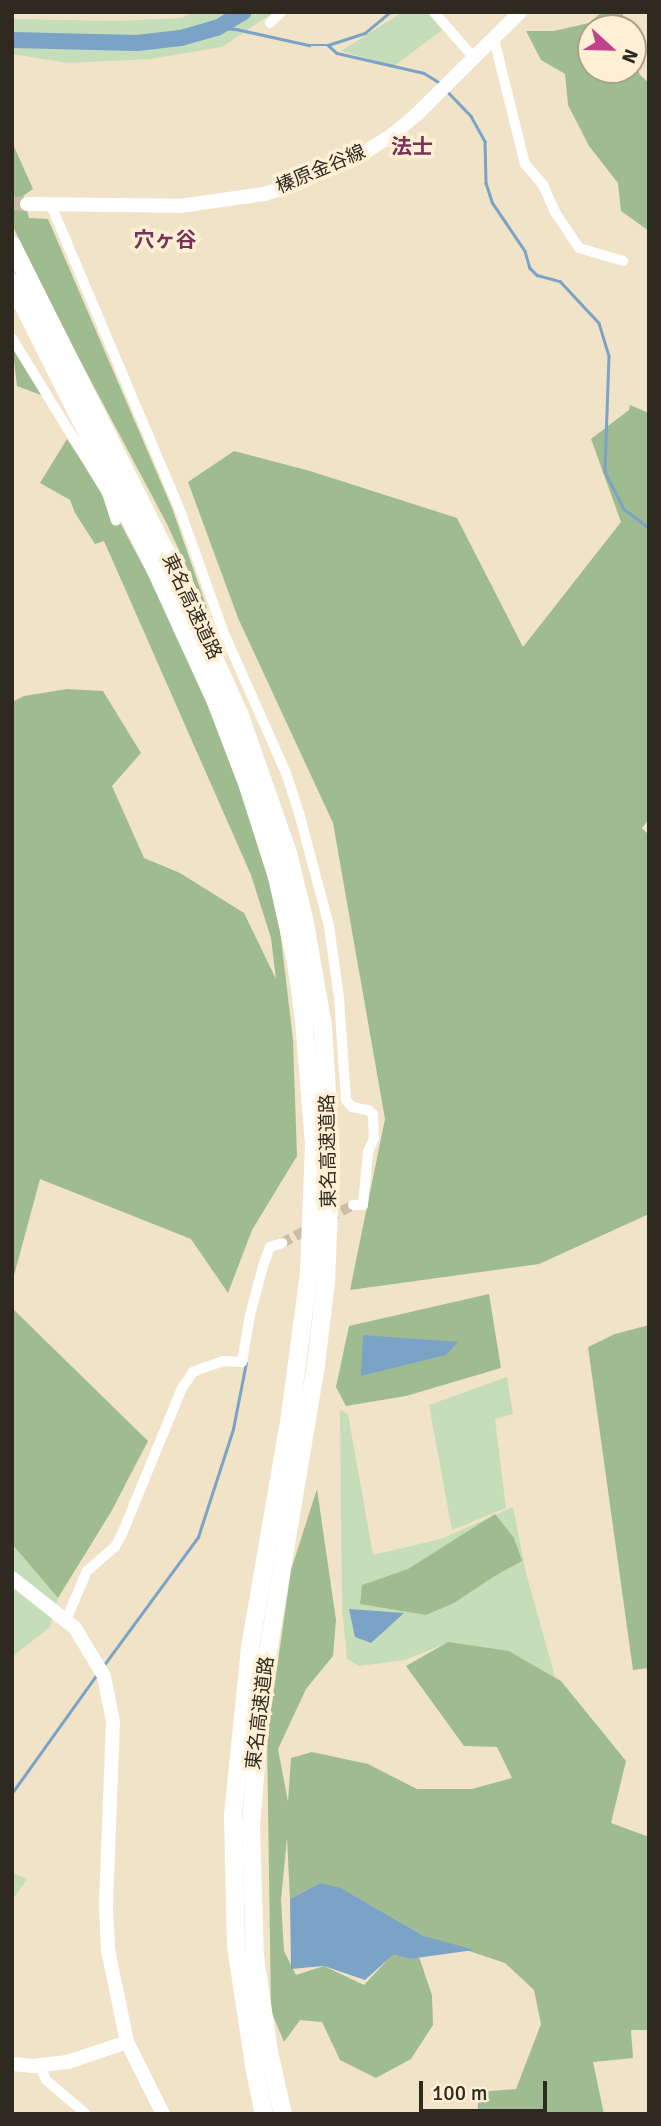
<!DOCTYPE html>
<meta charset="utf-8">
<style>
body{margin:0}
#map{position:relative;width:661px;height:2126px;overflow:hidden;background:#f1e3c8;font-family:Signika,"Noto Sans JP",sans-serif}
div>[style]{position:absolute}
[style*='--x']{left:calc(var(--x)*1px);top:calc(var(--y)*1px);width:calc(var(--w)*1px);rotate:calc(var(--a)*1deg)}
.green>*{inset:0;background:#c5ddb9}
.forest>*{inset:0;background:#9fbc90}
.water>*{inset:0;background:#7aa3c6}
.stream>*{height:2.5px;margin:-1.25px;padding:0 1.25px;transform-origin:1.25px;border-radius:1.25px;background:#7aa3c6}
.river>*{height:16px;margin:-8px;padding:0 8px;transform-origin:8px;border-radius:8px;background:#7aa3c6}
.street-tunnel>*{height:10px;margin-top:-5px;transform-origin:0;background:repeating-linear-gradient(90deg,#cabea6 0 10px,transparent 0 15px)}
.secondary-tunnel>*{height:14px;margin-top:-7px;transform-origin:0;background:repeating-linear-gradient(90deg,#cabea6 0 14px,transparent 0 21px)}
.street>*{height:10px;margin:-5px;padding:0 5px;transform-origin:5px;border-radius:5px;background:#fff}
.secondary>*{height:14px;margin:-7px;padding:0 7px;transform-origin:7px;border-radius:7px;background:#fff}
.highway>*{height:18px;margin:-9px;padding:0 9px;transform-origin:9px;border-radius:9px;background:#fff}
span{translate:-50% -50%;white-space:nowrap;text-align:center;line-height:1.15;-webkit-text-stroke:7px #fff0d5;paint-order:stroke}
.street-label{font-size:19px;color:#2f2a20}
.neighbourhood-label{font-size:21px;color:#753457;font-weight:700}
.frame{position:absolute;inset:0;border:14px solid #2f2a20;pointer-events:none}
.north{position:absolute;left:577px;top:14px;width:70px;height:70px;box-sizing:border-box;background:#fff0d5;border:2px solid #aca18d;border-radius:50%;rotate:112deg;font-size:19px;font-weight:700;line-height:28px;text-align:center;color:#2f2a20}
.north::after{content:'';display:block;margin:auto;width:24px;height:32px;background:#c1418a;clip-path:polygon(50% 0,100% 100%,50% 72%,0 100%)}
.scale{position:absolute;left:419px;top:2081px;width:128px;height:32px;box-sizing:border-box;border:4px solid #2f2a20;border-top:0;padding-left:9px;font-size:21px;line-height:24px;white-space:nowrap;color:#2f2a20;-webkit-text-stroke:5px #fff0d5;paint-order:stroke}
</style>
<div id="map">
<div class="green">
<i style="clip-path:polygon(194px 12px,274px 12px,222px 47px,150px 59px,69px 63px,12px 54px,12px 19px,116px 21px,182px 18px)"></i>
<i style="clip-path:polygon(403px 12px,427px 12px,442px 30px,394px 66px,341px 51px)"></i>
<i style="clip-path:polygon(507px 1377px,513px 1414px,495px 1419px,506px 1508px,452px 1530px,429px 1405px)"></i>
<i style="clip-path:polygon(340px 1410px,348px 1414px,373px 1555px,441px 1539px,513px 1507px,526px 1573px,555px 1677px,509px 1651px,444px 1644px,405px 1660px,359px 1666px,347px 1659px,342px 1607px)"></i>
<i style="clip-path:polygon(12px 1544px,58px 1598px,50px 1627px,12px 1657px)"></i>
<i style="clip-path:polygon(12px 1872px,27px 1879px,12px 1900px)"></i>
</div>
<div class="forest">
<i style="clip-path:polygon(602px 12px,622px 12px,626px 28px,591px 28px,591px 70px,633px 70px,633px 59px,640px 75px,649px 83px,649px 231px,621px 211px,618px 183px,589px 146px,568px 105px,565px 74px,541px 60px,526px 31px,554px 31px,589px 23px)"></i>
<i style="clip-path:polygon(12px 142px,33px 189px,23px 196px,29px 218px,48px 219px,172px 508px,211px 620px,167px 524px,42px 289px,12px 224px)"></i>
<i style="clip-path:polygon(12px 344px,40px 388px,41px 395px,17px 386px)"></i>
<i style="clip-path:polygon(630px 405px,649px 413px,649px 819px,642px 828px,649px 835px,649px 1214px,539px 1264px,350px 1290px,385px 1119px,333px 823px,238px 618px,188px 482px,234px 451px,310px 471px,457px 518px,523px 647px,621px 522px,591px 439px,629px 410px)"></i>
<i style="clip-path:polygon(67px 439px,109px 502px,163px 603px,234px 759px,277px 904px,293px 1040px,297px 1156px,252px 1230px,228px 1293px,191px 1239px,40px 1179px,12px 1283px,12px 702px,24px 696px,67px 689px,103px 691px,141px 753px,112px 786px,144px 858px,180px 873px,244px 913px,276px 979px,271px 938px,251px 875px,104px 541px,95px 544px,75px 513px,70px 500px,40px 483px)"></i>
<i style="clip-path:polygon(489px 1294px,501px 1368px,406px 1396px,346px 1406px,336px 1387px,349px 1326px)"></i>
<i style="clip-path:polygon(12px 1308px,148px 1441px,111px 1512px,58px 1598px,12px 1544px)"></i>
<i style="clip-path:polygon(649px 1325px,649px 1668px,633px 1670px,588px 1347px,615px 1334px)"></i>
<i style="clip-path:polygon(317px 1489px,336px 1620px,333px 1656px,306px 1689px,278px 1749px,288px 1802px,291px 1758px,312px 1752px,368px 1764px,417px 1789px,472px 1789px,512px 1778px,497px 1747px,464px 1746px,406px 1666px,448px 1642px,509px 1651px,561px 1681px,626px 1761px,611px 1823px,649px 1837px,649px 2030px,631px 2030px,633px 2058px,593px 2062px,604px 2114px,478px 2114px,478px 2092px,516px 2089px,541px 2024px,534px 1990px,505px 1963px,424px 1936px,346px 1891px,320px 1883px,290px 1899px,287px 1838px,281px 1900px,284px 1951px,296px 1975px,324px 1966px,364px 1985px,394px 1953px,409px 1959px,419px 1957px,432px 1995px,433px 2025px,411px 2059px,376px 2078px,340px 2060px,322px 2022px,300px 2020px,284px 2042px,271px 2011px,267px 1738px,291px 1570px)"></i>
<i style="clip-path:polygon(495px 1514px,514px 1538px,522px 1561px,493px 1577px,454px 1603px,426px 1615px,360px 1604px,362px 1585px,408px 1569px)"></i>
</div>
<div class="water">
<i style="clip-path:polygon(363px 1335px,458px 1342px,446px 1355px,361px 1376px)"></i>
<i style="clip-path:polygon(349px 1609px,404px 1613px,371px 1643px,355px 1637px)"></i>
<i style="clip-path:polygon(320px 1883px,341px 1888px,424px 1936px,474px 1950px,409px 1959px,394px 1954px,365px 1980px,324px 1966px,291px 1969px,290px 1899px)"></i>
</div>
<div class="stream">
<i style="--x:217;--y:28;--w:19;--a:3"></i>
<i style="--x:236;--y:29;--w:75;--a:12.4"></i>
<i style="--x:309;--y:45;--w:19;--a:0"></i>
<i style="--x:328;--y:45;--w:39;--a:-18"></i>
<i style="--x:365;--y:33;--w:33;--a:-40"></i>
<i style="--x:328;--y:45;--w:12;--a:42"></i>
<i style="--x:337;--y:53;--w:89;--a:12.9"></i>
<i style="--x:424;--y:73;--w:19;--a:32"></i>
<i style="--x:447;--y:91;--w:35;--a:46"></i>
<i style="--x:471;--y:116;--w:29;--a:61"></i>
<i style="--x:485;--y:141;--w:42;--a:88.6"></i>
<i style="--x:486;--y:183;--w:20;--a:72"></i>
<i style="--x:492;--y:202;--w:59;--a:56"></i>
<i style="--x:525;--y:251;--w:18;--a:74"></i>
<i style="--x:530;--y:268;--w:10;--a:45"></i>
<i style="--x:537;--y:275;--w:24;--a:15"></i>
<i style="--x:560;--y:281;--w:57;--a:47.1"></i>
<i style="--x:599;--y:323;--w:34;--a:73"></i>
<i style="--x:609;--y:356;--w:116;--a:92"></i>
<i style="--x:605;--y:472;--w:42;--a:62.8"></i>
<i style="--x:624;--y:509;--w:31;--a:37"></i>
<i style="--x:104;--y:1665;--w:159;--a:-53.7"></i>
<i style="--x:198;--y:1537;--w:114;--a:-72"></i>
<i style="--x:233;--y:1429;--w:67;--a:-78.9"></i>
<i style="--x:12;--y:1793;--w:148;--a:-54.4"></i>
</div>
<div class="river">
<i style="--x:12;--y:40;--w:125;--a:1.4"></i>
<i style="--x:137;--y:43;--w:44;--a:-6.5"></i>
<i style="--x:181;--y:38;--w:37;--a:-16"></i>
<i style="--x:217;--y:28;--w:31;--a:-31"></i>
</div>
<div class="street-tunnel">
<i style="--x:328;--y:1218;--w:28;--a:-27"></i>
<i style="--x:282;--y:1243;--w:34;--a:-28"></i>
</div>
<div class="secondary-tunnel">
<i style="--x:12;--y:203;--w:15;--a:4"></i>
</div>
<div class="street">
<i style="--x:434;--y:12;--w:61;--a:49"></i>
<i style="--x:270;--y:23;--w:16;--a:-45"></i>
<i style="--x:494;--y:39;--w:129;--a:76.1"></i>
<i style="--x:525;--y:164;--w:28;--a:49"></i>
<i style="--x:543;--y:185;--w:30;--a:66"></i>
<i style="--x:555;--y:212;--w:43;--a:56.3"></i>
<i style="--x:579;--y:248;--w:46;--a:16.5"></i>
<i style="--x:51;--y:205;--w:334;--a:67.1"></i>
<i style="--x:181;--y:513;--w:125;--a:70.4"></i>
<i style="--x:223;--y:631;--w:155;--a:66.1"></i>
<i style="--x:286;--y:773;--w:42;--a:72"></i>
<i style="--x:299;--y:813;--w:117;--a:75.1"></i>
<i style="--x:329;--y:926;--w:73;--a:82.1"></i>
<i style="--x:339;--y:998;--w:102;--a:86.1"></i>
<i style="--x:346;--y:1100;--w:9;--a:49"></i>
<i style="--x:352;--y:1107;--w:16;--a:11"></i>
<i style="--x:368;--y:1110;--w:6;--a:39"></i>
<i style="--x:373;--y:1114;--w:24;--a:88"></i>
<i style="--x:374;--y:1138;--w:15;--a:113"></i>
<i style="--x:368;--y:1152;--w:53;--a:95.4"></i>
<i style="--x:363;--y:1205;--w:10;--a:180"></i>
<i style="--x:12;--y:338;--w:182;--a:58.5"></i>
<i style="--x:107;--y:493;--w:29;--a:72"></i>
<i style="--x:66;--y:1620;--w:53;--a:-66.8"></i>
<i style="--x:87;--y:1571;--w:37;--a:-41"></i>
<i style="--x:115;--y:1547;--w:15;--a:-62"></i>
<i style="--x:122;--y:1534;--w:158;--a:-67.7"></i>
<i style="--x:182;--y:1388;--w:19;--a:-55"></i>
<i style="--x:193;--y:1372;--w:11;--a:-22"></i>
<i style="--x:203;--y:1368;--w:21;--a:-19"></i>
<i style="--x:223;--y:1361;--w:19;--a:3"></i>
<i style="--x:242;--y:1362;--w:48;--a:-80.3"></i>
<i style="--x:250;--y:1315;--w:51;--a:-75.1"></i>
<i style="--x:263;--y:1266;--w:20;--a:-70"></i>
<i style="--x:270;--y:1247;--w:13;--a:-18"></i>
<i style="--x:40;--y:2065;--w:16;--a:68"></i>
<i style="--x:46;--y:2080;--w:52;--a:40.4"></i>
</div>
<div class="secondary">
<i style="--x:27;--y:204;--w:153;--a:0.7"></i>
<i style="--x:180;--y:206;--w:85;--a:-8.1"></i>
<i style="--x:264;--y:194;--w:30;--a:-17"></i>
<i style="--x:293;--y:185;--w:78;--a:-24.3"></i>
<i style="--x:364;--y:153;--w:33;--a:-33"></i>
<i style="--x:392;--y:135;--w:31;--a:-40"></i>
<i style="--x:416;--y:115;--w:146;--a:-44.7"></i>
<i style="--x:12;--y:1578;--w:80;--a:38.4"></i>
<i style="--x:75;--y:1628;--w:56;--a:58.9"></i>
<i style="--x:104;--y:1676;--w:47;--a:78.9"></i>
<i style="--x:113;--y:1722;--w:184;--a:92.2"></i>
<i style="--x:106;--y:1906;--w:44;--a:87.4"></i>
<i style="--x:108;--y:1950;--w:94;--a:78.3"></i>
<i style="--x:127;--y:2042;--w:80;--a:63.4"></i>
<i style="--x:12;--y:2064;--w:22;--a:5"></i>
<i style="--x:34;--y:2066;--w:34;--a:-7"></i>
<i style="--x:68;--y:2062;--w:62;--a:-18.7"></i>
</div>
<div class="highway">
<i style="--x:12;--y:245;--w:341;--a:63.4"></i>
<i style="--x:165;--y:550;--w:179;--a:65.6"></i>
<i style="--x:239;--y:713;--w:148;--a:70.7"></i>
<i style="--x:288;--y:853;--w:72;--a:76.3"></i>
<i style="--x:305;--y:923;--w:105;--a:80.1"></i>
<i style="--x:323;--y:1026;--w:133;--a:86.6"></i>
<i style="--x:331;--y:1159;--w:122;--a:92.3"></i>
<i style="--x:326;--y:1281;--w:85;--a:96.8"></i>
<i style="--x:316;--y:1365;--w:328;--a:99.5"></i>
<i style="--x:262;--y:1689;--w:136;--a:94.6"></i>
<i style="--x:251;--y:1825;--w:131;--a:88.3"></i>
<i style="--x:255;--y:1956;--w:97;--a:81.7"></i>
<i style="--x:269;--y:2052;--w:64;--a:77.3"></i>
<i style="--x:12;--y:283;--w:310;--a:63.4"></i>
<i style="--x:151;--y:560;--w:156;--a:65.4"></i>
<i style="--x:216;--y:702;--w:90;--a:69.1"></i>
<i style="--x:248;--y:786;--w:96;--a:72.3"></i>
<i style="--x:277;--y:877;--w:87;--a:77.4"></i>
<i style="--x:296;--y:962;--w:59;--a:82.1"></i>
<i style="--x:304;--y:1020;--w:123;--a:85.4"></i>
<i style="--x:314;--y:1143;--w:130;--a:92.2"></i>
<i style="--x:309;--y:1273;--w:144;--a:97.6"></i>
<i style="--x:290;--y:1416;--w:235;--a:99.8"></i>
<i style="--x:250;--y:1648;--w:168;--a:95.8"></i>
<i style="--x:233;--y:1815;--w:131;--a:88.7"></i>
<i style="--x:236;--y:1946;--w:127;--a:81.4"></i>
<i style="--x:255;--y:2072;--w:43;--a:77.9"></i>
</div>
<div class="street-label">
<span style="left:321px;top:170px;rotate:-23deg">榛原金谷線</span>
<span style="left:191px;top:607px;rotate:65deg">東名高速道路</span>
<span style="left:329px;top:1151px;rotate:-91deg">東名高速道路</span>
<span style="left:261px;top:1713px;rotate:-83deg">東名高速道路</span>
</div>
<div class="neighbourhood-label">
<span style="left:412px;top:147px">法士</span>
<span style="left:165px;top:240px">穴ヶ谷</span>
</div>
<div class="frame"></div>
<div class="north">N</div>
<div class="scale">100 m</div>
</div>
